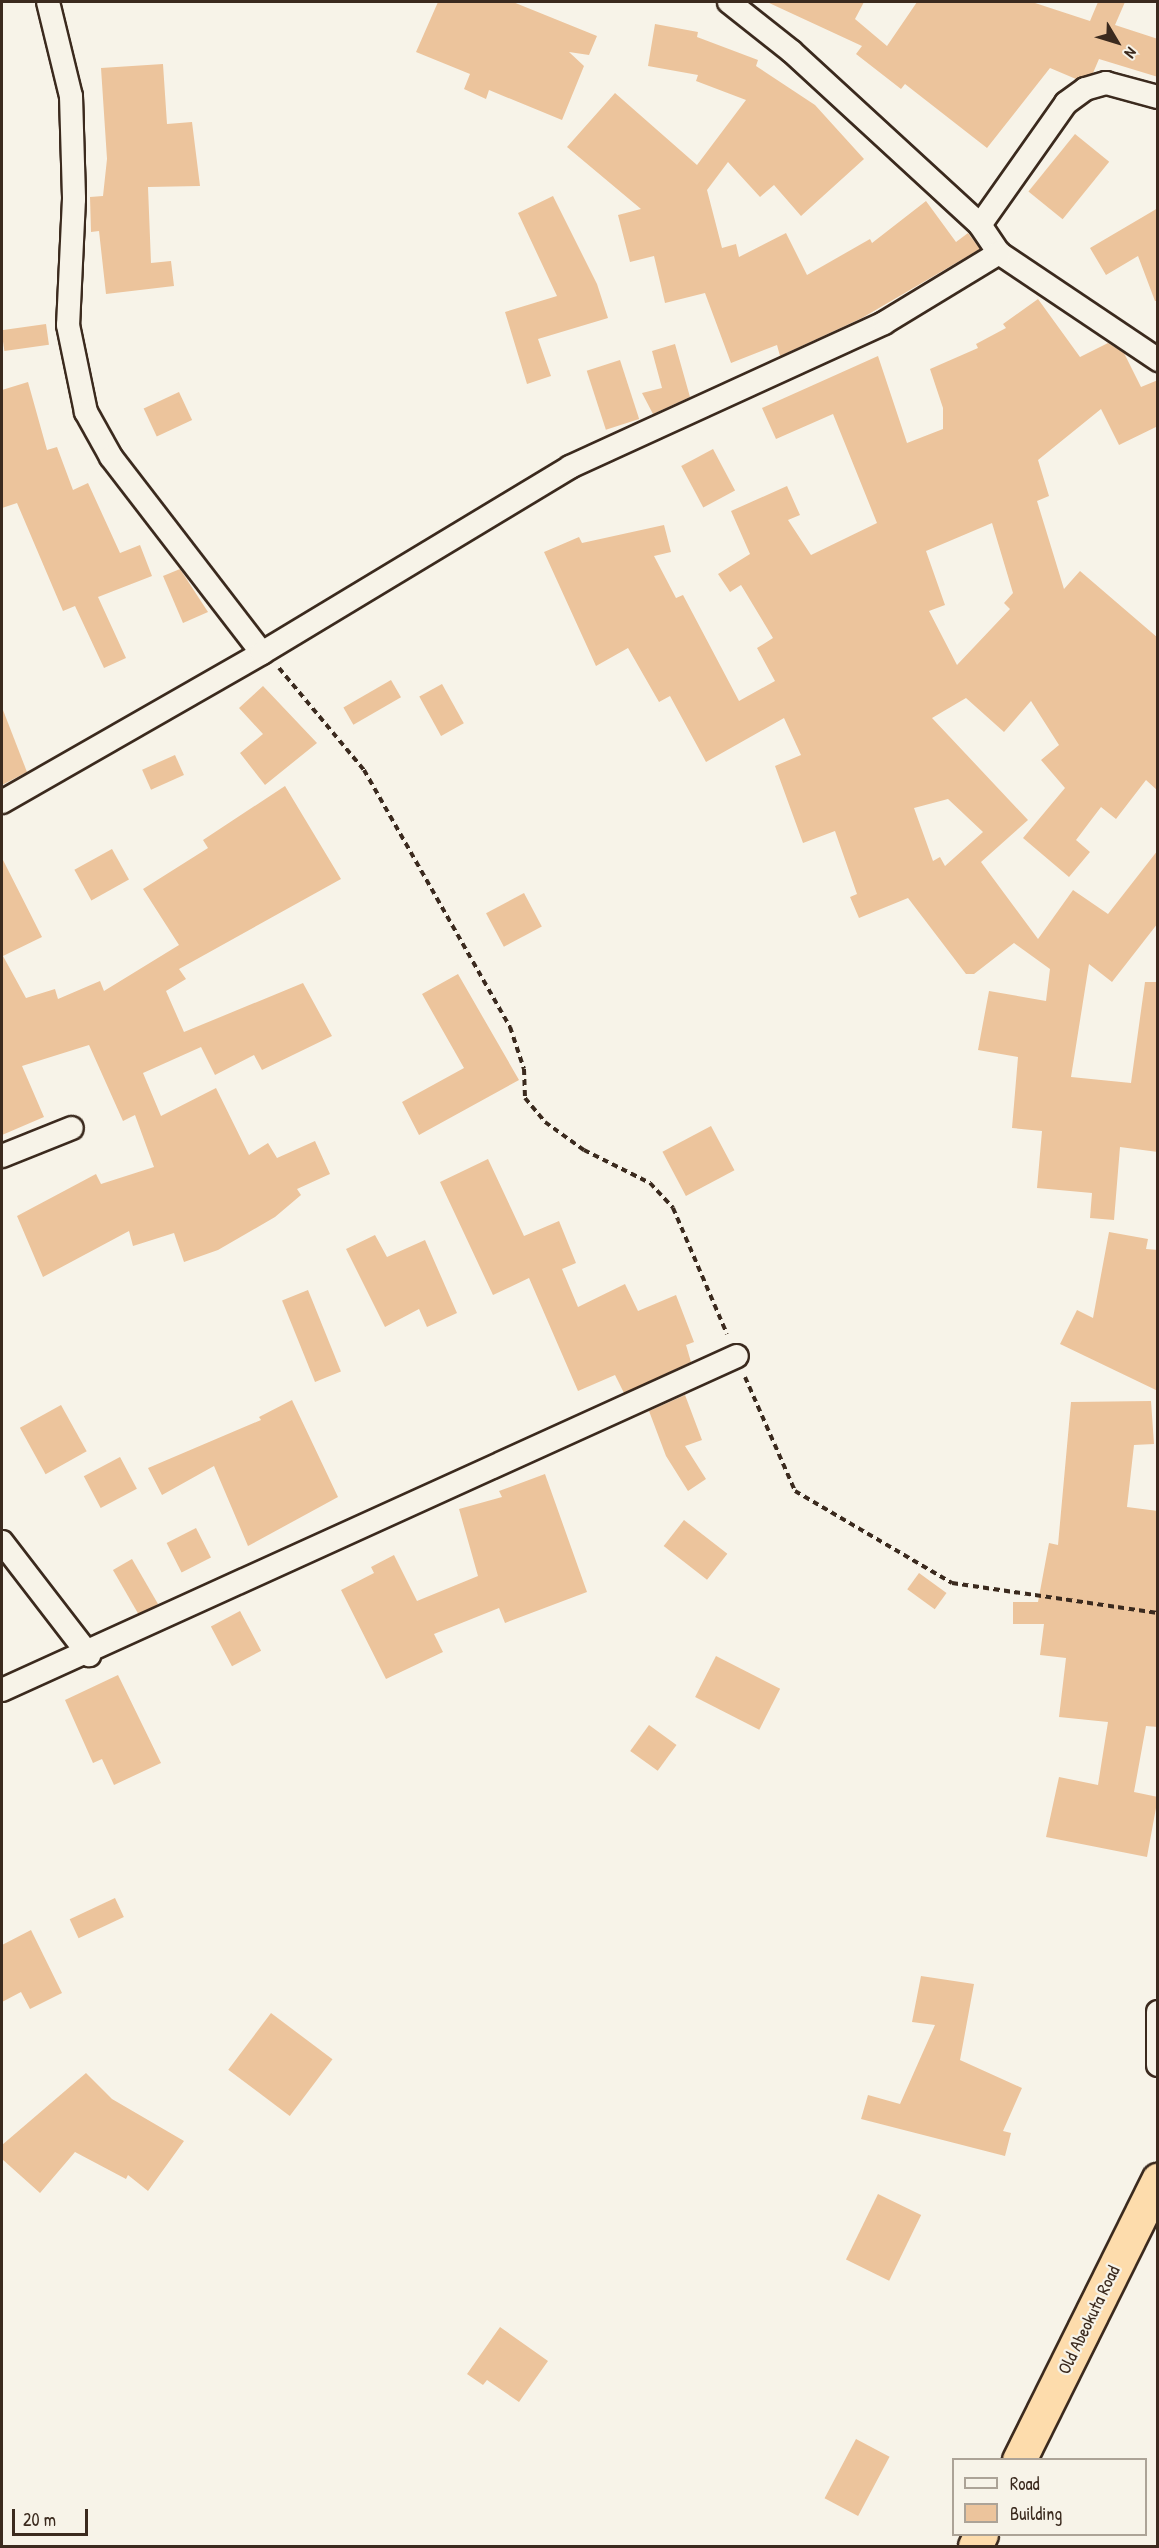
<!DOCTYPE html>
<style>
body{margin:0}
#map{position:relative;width:1159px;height:2548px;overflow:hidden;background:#f7f3e8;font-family:"Patrick Hand",sans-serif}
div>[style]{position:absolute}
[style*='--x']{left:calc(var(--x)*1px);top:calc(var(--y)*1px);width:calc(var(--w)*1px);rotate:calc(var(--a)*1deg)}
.building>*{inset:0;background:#ecc49c;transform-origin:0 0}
.path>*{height:4px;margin-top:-2px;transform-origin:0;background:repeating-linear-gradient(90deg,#3b2a1e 0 6px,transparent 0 10.5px)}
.roads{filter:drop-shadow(2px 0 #3b2a1e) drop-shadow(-2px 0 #3b2a1e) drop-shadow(0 2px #3b2a1e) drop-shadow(0 -2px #3b2a1e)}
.minor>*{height:22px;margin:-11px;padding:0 11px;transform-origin:11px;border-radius:11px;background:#f7f3e8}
.trunk>*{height:33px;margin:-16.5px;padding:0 16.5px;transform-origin:16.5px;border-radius:16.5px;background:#fddcac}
span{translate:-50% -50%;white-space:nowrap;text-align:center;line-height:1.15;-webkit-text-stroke:4.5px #f7f3e8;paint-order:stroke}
.street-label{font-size:18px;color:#3b2a1e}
.frame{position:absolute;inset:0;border:3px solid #3b2a1e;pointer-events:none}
.legend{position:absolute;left:952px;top:2458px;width:195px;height:78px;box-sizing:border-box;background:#f7f3e8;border:2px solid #aca397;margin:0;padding:8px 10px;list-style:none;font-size:18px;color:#3b2a1e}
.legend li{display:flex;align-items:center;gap:12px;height:30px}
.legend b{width:30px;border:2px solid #aca397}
.north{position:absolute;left:1087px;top:12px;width:60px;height:60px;-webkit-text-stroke:4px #f7f3e8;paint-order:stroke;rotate:128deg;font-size:16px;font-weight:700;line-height:24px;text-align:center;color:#3b2a1e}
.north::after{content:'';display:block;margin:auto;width:21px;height:27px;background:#3b2a1e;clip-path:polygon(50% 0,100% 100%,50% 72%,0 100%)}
.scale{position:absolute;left:12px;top:2509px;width:76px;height:27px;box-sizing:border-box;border:3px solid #3b2a1e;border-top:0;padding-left:8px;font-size:18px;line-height:21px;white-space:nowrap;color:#3b2a1e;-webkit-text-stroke:4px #f7f3e8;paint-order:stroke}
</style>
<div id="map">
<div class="building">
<i style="clip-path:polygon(438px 2px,513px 2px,597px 36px,589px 55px,569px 52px,584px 66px,562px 120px,489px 90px,486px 99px,464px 89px,470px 74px,416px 52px)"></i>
<i style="clip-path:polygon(767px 2px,864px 2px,855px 19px,887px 46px,917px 2px,1032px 2px,1090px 21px,1098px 2px,1125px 2px,1115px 25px,1158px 39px,1158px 77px,1099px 59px,1093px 73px,1076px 79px,1050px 68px,987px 148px,905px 84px,901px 89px,856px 54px,862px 46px)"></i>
<i style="clip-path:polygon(655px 24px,698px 32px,697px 37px,758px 60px,756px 66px,815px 105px,864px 159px,801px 216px,774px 185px,760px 197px,728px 162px,707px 190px,722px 248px,736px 244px,739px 257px,786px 233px,807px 275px,870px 239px,872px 243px,926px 201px,956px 242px,968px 233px,980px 249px,862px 318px,780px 356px,777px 345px,731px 363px,705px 293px,665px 303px,654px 256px,630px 262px,618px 215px,641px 209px,567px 147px,615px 93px,697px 165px,746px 100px,696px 81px,698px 75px,648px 66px)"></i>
<i style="clip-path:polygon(163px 64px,167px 124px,192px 122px,200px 186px,148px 187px,151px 263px,171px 261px,174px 286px,106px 294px,99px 231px,91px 232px,90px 197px,103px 196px,107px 159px,101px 68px)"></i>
<i style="left:1075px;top:134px;width:44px;height:74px;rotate:39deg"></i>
<i style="clip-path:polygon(553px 196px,597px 284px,608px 318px,538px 339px,551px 376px,527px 384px,505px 312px,557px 296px,518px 213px)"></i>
<i style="clip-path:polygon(1158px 208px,1158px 301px,1155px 301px,1138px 256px,1106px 275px,1090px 248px)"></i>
<i style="clip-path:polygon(evenodd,1038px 299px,1080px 357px,1108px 343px,1124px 353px,1141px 387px,1158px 380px,1158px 426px,1119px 445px,1101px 409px,1038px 460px,1049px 496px,1037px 501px,1064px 589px,1080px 571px,1158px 638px,1158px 791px,1146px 780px,1116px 819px,1101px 807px,1076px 840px,1090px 852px,1069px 877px,1023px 838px,1065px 788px,1041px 760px,1059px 745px,1031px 701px,1004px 732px,966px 698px,932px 718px,1028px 820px,981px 862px,1038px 939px,1073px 890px,1108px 914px,1158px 850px,1158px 923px,1112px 982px,1089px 964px,1071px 1077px,1131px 1083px,1145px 982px,1158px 982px,1158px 1152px,1120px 1147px,1114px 1220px,1090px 1218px,1092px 1193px,1037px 1188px,1042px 1131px,1012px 1128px,1018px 1057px,978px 1050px,989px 991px,1046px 1001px,1050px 969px,1014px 943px,974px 974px,966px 974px,908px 898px,859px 918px,850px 897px,857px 894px,835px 831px,803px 843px,775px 766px,801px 755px,784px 718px,706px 762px,670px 696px,659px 702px,628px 648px,596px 666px,544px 552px,579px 537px,582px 543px,664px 525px,671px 552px,654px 556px,676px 598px,683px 595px,739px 701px,775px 681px,757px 648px,773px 638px,741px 585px,730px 592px,718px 574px,750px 554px,731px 511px,787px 486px,800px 515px,788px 520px,811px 555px,877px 523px,833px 414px,776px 439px,762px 408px,878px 356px,907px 443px,943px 429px,943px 408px,930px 369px,978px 348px,976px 344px,1006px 328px,1003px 324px,1038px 299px,992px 523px,1013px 593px,1004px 603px,1010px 609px,957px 665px,929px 611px,945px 605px,926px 551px,992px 523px,1038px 299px,948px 799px,983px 832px,945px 866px,940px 857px,933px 861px,914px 808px,948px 799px)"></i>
<i style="left:46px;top:324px;width:21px;height:45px;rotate:82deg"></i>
<i style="clip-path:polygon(675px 344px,690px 397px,653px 414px,642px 393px,662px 388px,652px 351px)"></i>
<i style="left:620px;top:360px;width:62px;height:35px;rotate:72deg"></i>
<i style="clip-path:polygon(28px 382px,47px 450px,57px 447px,73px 490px,88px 483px,120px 553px,140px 545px,152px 576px,98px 597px,126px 658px,104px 668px,75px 606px,63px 611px,17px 503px,2px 508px,2px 390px)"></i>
<i style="left:179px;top:392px;width:31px;height:39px;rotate:65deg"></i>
<i style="left:713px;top:449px;width:47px;height:36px;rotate:62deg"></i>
<i style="clip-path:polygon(180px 569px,208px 612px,183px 623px,163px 576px)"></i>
<i style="left:391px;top:680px;width:20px;height:55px;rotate:60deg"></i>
<i style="left:442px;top:684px;width:45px;height:26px;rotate:61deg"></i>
<i style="clip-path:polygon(263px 686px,317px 743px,265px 785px,240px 753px,263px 734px,239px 708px)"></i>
<i style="clip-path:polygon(3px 710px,27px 772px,2px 785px,2px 711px)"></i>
<i style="left:175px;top:755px;width:22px;height:36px;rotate:66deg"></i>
<i style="clip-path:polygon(285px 786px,341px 879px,179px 969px,186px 979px,166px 991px,184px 1032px,303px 983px,332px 1036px,262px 1070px,254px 1055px,215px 1075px,201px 1047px,143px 1073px,161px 1116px,216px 1088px,249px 1155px,268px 1143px,277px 1158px,315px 1141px,330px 1174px,297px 1189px,301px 1195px,275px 1217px,218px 1250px,184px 1262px,174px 1233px,133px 1246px,129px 1231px,43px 1277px,17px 1216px,96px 1174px,101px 1184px,154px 1167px,135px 1115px,123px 1121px,89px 1045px,22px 1066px,44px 1117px,2px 1135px,2px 858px,42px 937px,3px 956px,26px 998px,55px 989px,58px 999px,100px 981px,104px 991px,179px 945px,143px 889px,208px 848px,203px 840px)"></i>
<i style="left:112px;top:849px;width:35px;height:43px;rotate:61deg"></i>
<i style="left:524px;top:893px;width:38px;height:43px;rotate:62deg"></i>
<i style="clip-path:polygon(458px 974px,519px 1080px,419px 1135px,402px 1102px,464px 1068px,422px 994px)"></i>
<i style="left:711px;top:1126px;width:50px;height:55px;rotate:62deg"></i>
<i style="clip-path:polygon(488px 1159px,524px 1236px,559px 1221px,576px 1263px,562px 1269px,578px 1307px,625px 1284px,638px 1311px,676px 1295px,694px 1342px,686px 1345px,691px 1362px,624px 1393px,615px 1375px,578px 1391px,529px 1278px,493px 1295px,440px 1182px)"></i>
<i style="clip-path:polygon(1109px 1232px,1148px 1239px,1146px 1249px,1158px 1250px,1158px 1391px,1060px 1344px,1077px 1310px,1093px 1318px)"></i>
<i style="clip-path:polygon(375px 1235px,387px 1257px,425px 1240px,457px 1313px,427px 1327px,419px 1309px,385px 1327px,346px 1249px)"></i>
<i style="left:308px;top:1290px;width:88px;height:28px;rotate:68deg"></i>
<i style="clip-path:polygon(685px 1395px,702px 1440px,685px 1446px,706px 1479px,688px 1491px,666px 1456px,649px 1411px)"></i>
<i style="clip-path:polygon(292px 1400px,338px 1497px,248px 1546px,214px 1466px,162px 1495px,148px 1468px,261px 1420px,259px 1417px)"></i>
<i style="clip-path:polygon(1151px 1401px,1154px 1444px,1134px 1445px,1127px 1507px,1158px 1511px,1158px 1727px,1146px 1726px,1134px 1792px,1158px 1797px,1147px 1857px,1046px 1837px,1059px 1777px,1098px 1785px,1108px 1722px,1059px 1717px,1066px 1658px,1040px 1655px,1044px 1624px,1013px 1624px,1013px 1602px,1038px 1602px,1049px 1543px,1058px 1545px,1071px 1402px)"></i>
<i style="left:61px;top:1405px;width:53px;height:47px;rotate:61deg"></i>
<i style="left:120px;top:1457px;width:36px;height:41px;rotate:62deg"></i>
<i style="clip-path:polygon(545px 1474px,587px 1592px,505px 1623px,499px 1608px,434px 1634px,443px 1652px,386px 1679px,341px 1590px,374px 1573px,371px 1567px,394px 1555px,417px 1601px,478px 1576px,459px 1509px,502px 1497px,499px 1491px)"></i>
<i style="left:684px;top:1520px;width:55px;height:33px;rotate:38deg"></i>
<i style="left:196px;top:1528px;width:33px;height:33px;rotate:63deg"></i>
<i style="left:132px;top:1559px;width:52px;height:22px;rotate:60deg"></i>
<i style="left:919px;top:1573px;width:34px;height:20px;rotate:36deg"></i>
<i style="left:240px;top:1611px;width:45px;height:33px;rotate:62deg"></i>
<i style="left:716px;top:1656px;width:72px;height:46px;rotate:27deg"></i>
<i style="clip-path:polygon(118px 1675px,161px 1763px,114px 1785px,102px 1759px,93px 1763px,65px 1700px)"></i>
<i style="left:649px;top:1725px;width:34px;height:32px;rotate:36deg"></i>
<i style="left:115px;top:1898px;width:21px;height:50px;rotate:65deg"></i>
<i style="clip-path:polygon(31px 1930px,62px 1993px,30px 2009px,21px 1992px,2px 2002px,2px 1945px)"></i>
<i style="clip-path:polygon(921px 1976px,974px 1984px,960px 2060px,1022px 2088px,1003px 2131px,1011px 2133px,1005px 2156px,861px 2119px,868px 2095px,900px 2104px,935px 2025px,912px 2022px)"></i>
<i style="left:271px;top:2013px;width:77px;height:71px;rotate:37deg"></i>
<i style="clip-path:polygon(86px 2073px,112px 2099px,184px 2141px,148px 2191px,128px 2175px,126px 2179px,75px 2152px,40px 2193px,2px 2159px,2px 2145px)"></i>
<i style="left:878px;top:2194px;width:48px;height:73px;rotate:26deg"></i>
<i style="clip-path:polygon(500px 2327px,548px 2361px,519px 2402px,487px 2380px,483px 2385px,467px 2374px)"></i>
<i style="left:856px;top:2439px;width:38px;height:67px;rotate:28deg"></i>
</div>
<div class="path">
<i style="--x:279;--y:668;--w:133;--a:50.2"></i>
<i style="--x:364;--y:770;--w:296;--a:60.4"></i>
<i style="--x:510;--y:1027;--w:44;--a:71.6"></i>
<i style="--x:524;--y:1069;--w:29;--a:88"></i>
<i style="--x:525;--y:1098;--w:31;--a:50"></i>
<i style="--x:545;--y:1122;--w:48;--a:35.7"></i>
<i style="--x:584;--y:1150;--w:74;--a:26.6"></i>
<i style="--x:650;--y:1183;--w:34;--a:47"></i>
<i style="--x:673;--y:1208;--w:137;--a:66.8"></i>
<i style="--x:745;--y:1377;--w:124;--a:66.3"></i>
<i style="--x:795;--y:1491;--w:182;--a:30.4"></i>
<i style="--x:952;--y:1583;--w:208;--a:8.3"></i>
</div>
<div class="roads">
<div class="minor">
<i style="--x:48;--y:2;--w:97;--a:76.3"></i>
<i style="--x:71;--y:96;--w:103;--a:88.3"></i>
<i style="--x:74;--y:199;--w:126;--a:92.7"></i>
<i style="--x:68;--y:325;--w:89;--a:78.3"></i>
<i style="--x:86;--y:412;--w:51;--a:60.9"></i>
<i style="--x:111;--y:457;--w:247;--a:52.4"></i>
<i style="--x:729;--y:2;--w:79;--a:38.3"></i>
<i style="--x:791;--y:51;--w:257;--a:42.6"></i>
<i style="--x:980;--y:225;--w:34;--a:56"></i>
<i style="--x:999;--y:253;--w:192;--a:33.9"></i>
<i style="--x:980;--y:225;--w:149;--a:-54.8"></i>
<i style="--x:1066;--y:103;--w:24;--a:-36"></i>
<i style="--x:1085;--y:89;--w:22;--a:-16"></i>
<i style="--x:1106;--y:83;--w:54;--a:15.1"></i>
<i style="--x:2;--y:802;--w:300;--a:-29.8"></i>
<i style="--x:262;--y:653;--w:360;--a:-31.1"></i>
<i style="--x:570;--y:467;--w:345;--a:-24.6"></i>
<i style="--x:884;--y:323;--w:135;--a:-31.3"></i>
<i style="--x:2;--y:1156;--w:75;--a:-21.8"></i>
<i style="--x:2;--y:1542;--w:143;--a:52.4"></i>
<i style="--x:2;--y:1690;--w:807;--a:-24.44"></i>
<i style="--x:1158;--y:2012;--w:53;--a:90"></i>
</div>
<div class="trunk">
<i style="--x:1019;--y:2460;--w:313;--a:-63.6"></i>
<i style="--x:975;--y:2546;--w:13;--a:-63"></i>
</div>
</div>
<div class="street-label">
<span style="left:1089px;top:2320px;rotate:-64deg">Old Abeokuta Road</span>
</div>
<div class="frame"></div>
<ul class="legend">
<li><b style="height:8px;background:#f7f3e8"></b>Road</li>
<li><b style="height:16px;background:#ecc49c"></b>Building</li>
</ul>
<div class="north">N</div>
<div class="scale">20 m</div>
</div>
